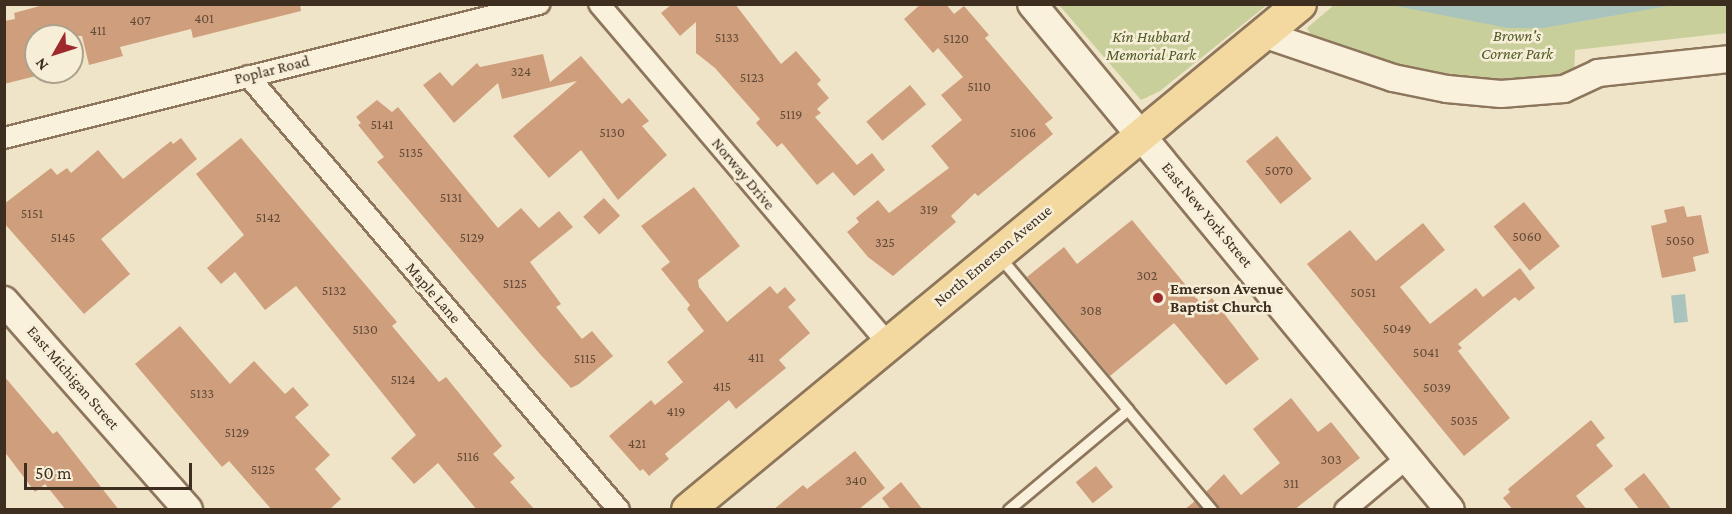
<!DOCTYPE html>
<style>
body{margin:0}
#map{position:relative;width:1732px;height:514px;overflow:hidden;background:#f0e4c8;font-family:"Crimson Pro",serif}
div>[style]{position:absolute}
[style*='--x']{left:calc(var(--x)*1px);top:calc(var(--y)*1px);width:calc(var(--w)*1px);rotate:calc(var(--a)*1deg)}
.green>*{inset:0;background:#c9cf9b}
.water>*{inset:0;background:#a9c4bc;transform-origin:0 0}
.building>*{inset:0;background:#cf9f7d;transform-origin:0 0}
.roads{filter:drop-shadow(2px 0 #8d765c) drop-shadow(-2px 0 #8d765c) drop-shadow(0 2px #8d765c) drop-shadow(0 -2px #8d765c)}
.service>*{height:10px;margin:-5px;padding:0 5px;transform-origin:5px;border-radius:5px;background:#faf1dc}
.minor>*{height:20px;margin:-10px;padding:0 10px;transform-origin:10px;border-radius:10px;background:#faf1dc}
.tertiary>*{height:26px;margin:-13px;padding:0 13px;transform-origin:13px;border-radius:13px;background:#faf1dc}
.secondary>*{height:28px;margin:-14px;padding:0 14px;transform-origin:14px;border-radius:14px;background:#faf1dc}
.primary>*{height:32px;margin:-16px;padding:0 16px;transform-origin:16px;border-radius:16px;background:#f3d9a0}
.dots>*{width:16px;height:16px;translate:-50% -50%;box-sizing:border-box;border:3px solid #f7eed8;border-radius:50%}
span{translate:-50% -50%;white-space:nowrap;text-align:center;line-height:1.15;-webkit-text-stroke:5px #f7eed8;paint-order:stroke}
.number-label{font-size:14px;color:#624a37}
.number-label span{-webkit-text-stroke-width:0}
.park-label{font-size:16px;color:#4d5a26;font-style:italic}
.street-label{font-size:16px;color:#3d2e20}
.poi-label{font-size:16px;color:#3d2e20;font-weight:700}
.left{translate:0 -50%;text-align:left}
.frame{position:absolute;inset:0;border:6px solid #3d2e20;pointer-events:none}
.north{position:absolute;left:24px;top:24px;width:60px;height:60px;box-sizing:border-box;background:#f7eed8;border:2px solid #ada18e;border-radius:50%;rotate:231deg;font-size:16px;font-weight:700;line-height:24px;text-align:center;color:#3d2e20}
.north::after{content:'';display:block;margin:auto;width:21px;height:27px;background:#9e2a2b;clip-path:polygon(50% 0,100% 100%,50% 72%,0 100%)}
.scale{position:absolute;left:24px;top:463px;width:168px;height:27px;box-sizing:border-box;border:3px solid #3d2e20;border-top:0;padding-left:8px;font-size:18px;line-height:21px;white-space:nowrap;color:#3d2e20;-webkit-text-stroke:4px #f7eed8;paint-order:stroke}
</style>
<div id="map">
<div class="green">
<i style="clip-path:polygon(1059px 5px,1267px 5px,1160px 91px,1141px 100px)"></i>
<i style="clip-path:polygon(1334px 5px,1727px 5px,1727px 33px,1575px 50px,1574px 80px,1484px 85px,1389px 70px,1315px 42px,1307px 28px)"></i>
</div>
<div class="water">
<i style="clip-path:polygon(1391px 5px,1674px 4px,1674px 5px,1543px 28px,1508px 28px)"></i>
<i style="left:1685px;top:294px;width:28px;height:14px;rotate:84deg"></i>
</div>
<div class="building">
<i style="clip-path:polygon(47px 4px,300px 4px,301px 11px,193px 38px,191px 29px,120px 47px,123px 56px,89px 65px,82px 36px,36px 36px,36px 76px,4px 84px,4px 21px,15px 19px,14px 13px)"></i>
<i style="clip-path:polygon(672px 4px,735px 4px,781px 64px,796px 51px,821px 80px,817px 84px,829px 98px,817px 109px,821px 113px,815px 117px,857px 165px,872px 153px,885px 170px,854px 196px,833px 172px,817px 185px,782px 143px,777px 147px,756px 123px,760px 119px,715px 68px,696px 53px,696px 22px,680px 36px,661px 13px)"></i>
<i style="clip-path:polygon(921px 4px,946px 4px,954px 14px,964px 6px,989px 35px,985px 38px,1053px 118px,1045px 124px,1053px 134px,978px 196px,975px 193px,951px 216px,956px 222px,893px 276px,868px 257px,847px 232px,859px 222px,856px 218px,878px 200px,889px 213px,949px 168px,931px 146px,962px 120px,941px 95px,963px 77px,938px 48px,933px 53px,904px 19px)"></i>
<i style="clip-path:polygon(543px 54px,550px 82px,581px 56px,622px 104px,629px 98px,649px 121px,642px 126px,667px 155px,618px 200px,581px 150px,549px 178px,513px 136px,577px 81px,502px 99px,498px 83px,454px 123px,423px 85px,440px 72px,452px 86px,477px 63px,480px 67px)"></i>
<i style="left:910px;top:85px;width:25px;height:57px;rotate:50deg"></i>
<i style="clip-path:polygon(377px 100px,392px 112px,398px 107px,498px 228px,521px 208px,539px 228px,559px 211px,573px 227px,530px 262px,561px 304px,556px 307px,582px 339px,592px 331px,613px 356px,579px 384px,571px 388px,539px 353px,377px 162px,384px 157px,358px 125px,361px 123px,356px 117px)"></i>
<i style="left:1277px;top:136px;width:55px;height:40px;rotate:51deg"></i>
<i style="clip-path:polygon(181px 138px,197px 159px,101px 239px,130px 274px,84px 314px,4px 223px,4px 204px,51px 168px,57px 175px,67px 168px,71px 173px,98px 150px,123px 179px,171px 141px,173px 144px)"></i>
<i style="clip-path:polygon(241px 138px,397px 322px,392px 326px,439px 382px,446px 377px,502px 446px,493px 454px,515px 478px,510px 482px,535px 510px,477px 510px,438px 463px,414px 484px,391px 458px,416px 435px,296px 286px,265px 310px,235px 272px,221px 284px,207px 268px,244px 235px,196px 174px)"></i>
<i style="clip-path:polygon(694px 187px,740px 246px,698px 280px,699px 287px,727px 322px,770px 286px,777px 294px,785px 287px,796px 300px,788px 307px,810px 333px,779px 360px,786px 368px,736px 409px,729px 400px,665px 454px,669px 459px,649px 476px,643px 469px,640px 471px,609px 436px,651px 400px,655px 405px,683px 382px,667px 362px,704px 331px,687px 309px,690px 305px,661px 269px,670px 262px,641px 226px)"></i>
<i style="left:604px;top:198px;width:24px;height:28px;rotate:48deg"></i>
<i style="left:1524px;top:202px;width:57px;height:39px;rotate:51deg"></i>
<i style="clip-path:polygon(1684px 206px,1687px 217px,1701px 215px,1709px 253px,1693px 257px,1696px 271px,1662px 278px,1651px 226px,1667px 222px,1664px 210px)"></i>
<i style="clip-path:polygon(1132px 220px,1203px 306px,1212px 298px,1259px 359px,1226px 385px,1174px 323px,1110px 376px,1027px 277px,1064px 247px,1077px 264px)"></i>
<i style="clip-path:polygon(1423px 223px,1445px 250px,1400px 287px,1430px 324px,1476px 288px,1483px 297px,1520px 268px,1535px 288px,1519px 301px,1515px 297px,1458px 344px,1462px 348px,1458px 351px,1510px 418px,1464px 456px,1307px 264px,1350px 230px,1376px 261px)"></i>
<i style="clip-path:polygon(180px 326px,230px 384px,254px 361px,285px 394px,293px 387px,309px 405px,295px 417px,330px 455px,315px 469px,341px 499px,329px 510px,272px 510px,229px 461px,222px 467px,135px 364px)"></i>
<i style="clip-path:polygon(4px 376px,53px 434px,57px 431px,119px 510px,66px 510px,45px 484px,35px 492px,4px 451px)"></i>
<i style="clip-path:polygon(1291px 398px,1318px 432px,1331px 422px,1360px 458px,1294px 510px,1219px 510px,1206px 492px,1224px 474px,1241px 495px,1280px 463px,1253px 429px)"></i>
<i style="clip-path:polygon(1591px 420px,1605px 438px,1596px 445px,1613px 466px,1576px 496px,1587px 510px,1513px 510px,1503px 498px,1510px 492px,1508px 489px)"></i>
<i style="clip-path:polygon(855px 451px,885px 488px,858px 510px,773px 510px,803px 485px,807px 489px)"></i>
<i style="left:1096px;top:466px;width:27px;height:26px;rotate:51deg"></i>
<i style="clip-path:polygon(1644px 473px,1658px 491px,1672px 510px,1640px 510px,1624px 489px)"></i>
<i style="clip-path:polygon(901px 482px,923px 510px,891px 510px,882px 498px)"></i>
<i style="clip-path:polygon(1195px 501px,1202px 510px,1184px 510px)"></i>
</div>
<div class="roads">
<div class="service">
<i style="--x:999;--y:256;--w:201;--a:50"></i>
<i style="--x:1009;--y:510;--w:155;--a:-40"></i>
<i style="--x:1128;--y:410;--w:131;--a:50"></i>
</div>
<div class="minor">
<i style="--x:599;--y:4;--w:445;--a:49.6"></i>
<i style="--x:248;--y:76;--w:571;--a:49.47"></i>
<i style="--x:4;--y:138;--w:552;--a:-14.06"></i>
<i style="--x:1345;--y:510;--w:81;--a:-40"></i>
</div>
<div class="tertiary">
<i style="--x:1263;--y:34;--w:137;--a:18.7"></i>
<i style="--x:1393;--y:78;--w:55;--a:11.5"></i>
<i style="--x:1447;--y:89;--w:54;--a:5.3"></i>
<i style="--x:1501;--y:94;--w:63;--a:-4.5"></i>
<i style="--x:1564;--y:89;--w:38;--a:-25"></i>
<i style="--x:1598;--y:73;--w:131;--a:-6.1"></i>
</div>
<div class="secondary">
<i style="--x:1032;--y:4;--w:656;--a:50.44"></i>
<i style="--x:4;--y:301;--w:278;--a:48.6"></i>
</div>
<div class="primary">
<i style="--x:688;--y:510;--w:794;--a:-39.58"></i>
</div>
</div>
<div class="dots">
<i style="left:1158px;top:298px;background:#9e2a2b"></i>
</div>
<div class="number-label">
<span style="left:204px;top:18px">401</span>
<span style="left:140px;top:20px">407</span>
<span style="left:98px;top:30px">411</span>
<span style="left:727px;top:37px">5133</span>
<span style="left:956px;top:38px">5120</span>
<span style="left:521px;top:71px">324</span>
<span style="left:752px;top:77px">5123</span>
<span style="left:979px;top:86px">5110</span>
<span style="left:791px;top:114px">5119</span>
<span style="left:382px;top:124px">5141</span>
<span style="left:612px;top:132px">5130</span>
<span style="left:1023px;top:132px">5106</span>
<span style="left:411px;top:152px">5135</span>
<span style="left:1279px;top:170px">5070</span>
<span style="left:451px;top:197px">5131</span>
<span style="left:929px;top:209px">319</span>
<span style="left:32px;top:213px">5151</span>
<span style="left:268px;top:217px">5142</span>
<span style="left:1527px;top:236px">5060</span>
<span style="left:63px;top:237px">5145</span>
<span style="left:472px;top:237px">5129</span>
<span style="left:1680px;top:240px">5050</span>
<span style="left:885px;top:242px">325</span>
<span style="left:1147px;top:275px">302</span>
<span style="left:515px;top:283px">5125</span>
<span style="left:334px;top:290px">5132</span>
<span style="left:1363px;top:292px">5051</span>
<span style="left:1091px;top:310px">308</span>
<span style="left:1397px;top:328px">5049</span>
<span style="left:365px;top:329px">5130</span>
<span style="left:1426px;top:352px">5041</span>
<span style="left:756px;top:357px">411</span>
<span style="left:585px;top:358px">5115</span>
<span style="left:403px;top:379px">5124</span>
<span style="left:722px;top:386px">415</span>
<span style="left:1437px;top:387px">5039</span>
<span style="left:202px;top:393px">5133</span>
<span style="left:676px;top:411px">419</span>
<span style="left:1464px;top:420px">5035</span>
<span style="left:237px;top:432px">5129</span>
<span style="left:637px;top:443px">421</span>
<span style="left:468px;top:456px">5116</span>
<span style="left:1331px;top:459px">303</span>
<span style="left:263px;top:469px">5125</span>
<span style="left:856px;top:480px">340</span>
<span style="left:1291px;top:483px">311</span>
</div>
<div class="park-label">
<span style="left:1517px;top:45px">Brown's<br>Corner Park</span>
<span style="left:1151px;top:46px">Kin Hubbard<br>Memorial Park</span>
</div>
<div class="street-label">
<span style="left:272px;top:70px;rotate:-14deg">Poplar Road</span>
<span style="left:743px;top:174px;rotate:50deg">Norway Drive</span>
<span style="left:1207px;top:215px;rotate:50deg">East New York Street</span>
<span style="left:993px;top:256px;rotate:-40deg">North Emerson Avenue</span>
<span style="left:433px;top:293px;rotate:49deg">Maple Lane</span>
<span style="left:73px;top:378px;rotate:49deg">East Michigan Street</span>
</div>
<div class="poi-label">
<span class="left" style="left:1170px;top:298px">Emerson Avenue<br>Baptist Church</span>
</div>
<div class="frame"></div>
<div class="north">N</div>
<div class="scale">50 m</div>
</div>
